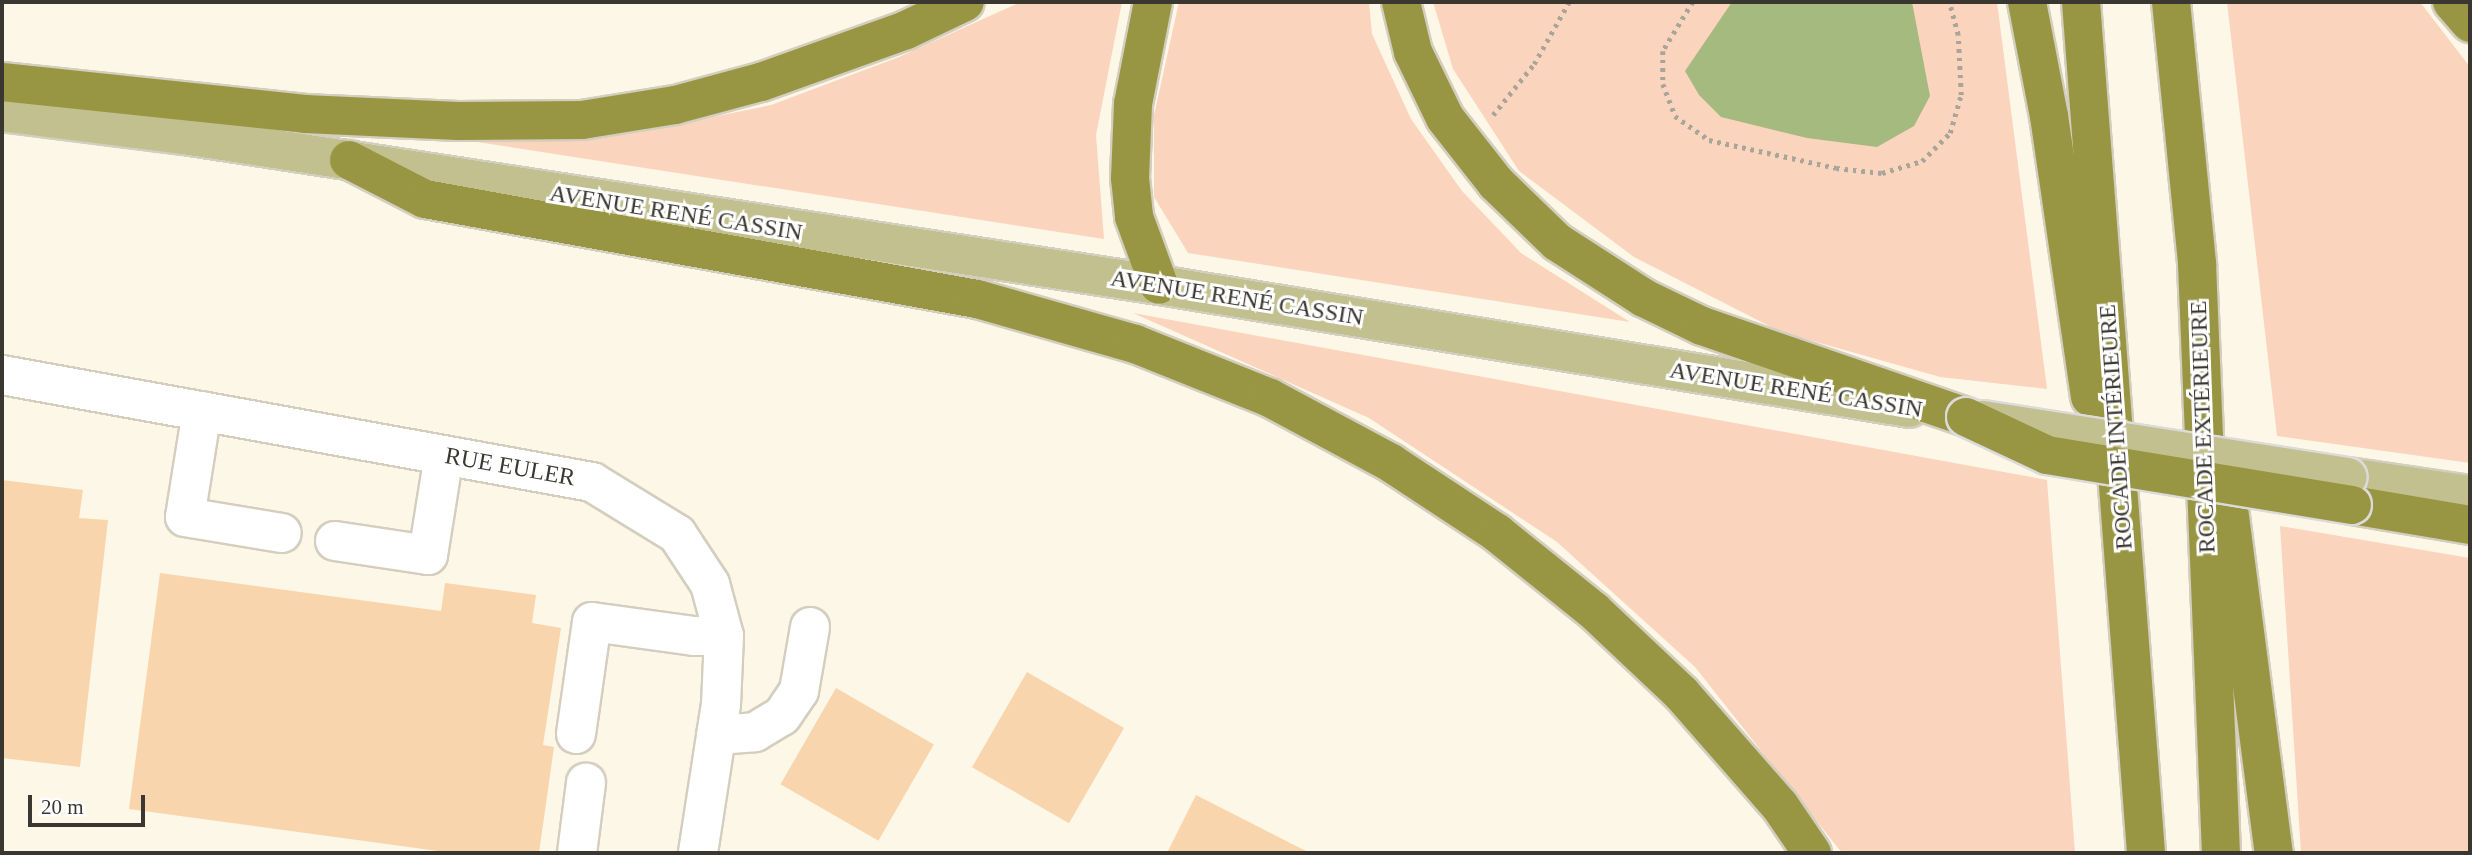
<!DOCTYPE html>
<meta charset="utf-8">
<style>
body{margin:0}
#map{position:relative;width:2472px;height:855px;overflow:hidden;background:#fdf7e8;font-family:Georgia,serif}
div>[style]{position:absolute}
[style*='--x']{left:calc(var(--x)*1px);top:calc(var(--y)*1px);width:calc(var(--w)*1px);rotate:calc(var(--a)*1deg)}
.green>*{inset:0;background:#fbd4bd}
.water>*{inset:0;background:#a4ba7f}
.building>*{inset:0;background:#f8d5ac;transform-origin:0 0}
.path>*{height:4.5px;margin-top:-2.25px;transform-origin:0;background:repeating-linear-gradient(90deg,#aaa59a 0 3.5px,transparent 0 8.5px)}
.roads{filter:drop-shadow(2px 0 #d4cebf) drop-shadow(-2px 0 #d4cebf) drop-shadow(0 2px #d4cebf) drop-shadow(0 -2px #d4cebf)}
.minor>*{height:38px;margin:-19px;padding:0 19px;transform-origin:19px;border-radius:19px;background:#fff}
.major>*{height:38px;margin:-19px;padding:0 19px;transform-origin:19px;border-radius:19px;background:#c2c08e}
.highway>*{height:38px;margin:-19px;padding:0 19px;transform-origin:19px;border-radius:19px;background:#999643}
.bridges{filter:drop-shadow(2px 0 #dcdbda) drop-shadow(-2px 0 #dcdbda) drop-shadow(0 2px #dcdbda) drop-shadow(0 -2px #dcdbda)}
.major-bridge>*{height:38px;margin:-19px;padding:0 19px;transform-origin:19px;border-radius:19px;background:#c2c08e}
.highway-bridge>*{height:38px;margin:-19px;padding:0 19px;transform-origin:19px;border-radius:19px;background:#999643}
span{translate:-50% -50%;white-space:nowrap;text-align:center;line-height:1.15;-webkit-text-stroke:6px #fff;paint-order:stroke}
.street-label{font-size:24px;color:#3a3731}
.frame{position:absolute;inset:0;border:4px solid #3a3731;pointer-events:none}
.scale{position:absolute;left:28px;top:795px;width:117px;height:32px;box-sizing:border-box;border:4px solid #3a3731;border-top:0;padding-left:9px;font-size:21px;line-height:24px;white-space:nowrap;color:#3a3731;-webkit-text-stroke:5px #fff;paint-order:stroke}
</style>
<div id="map">
<div class="green">
<i style="clip-path:polygon(1021px 2px,1122px 2px,1096px 135px,1104px 239px,477px 142px,629px 134px,771px 105px,899px 57px)"></i>
<i style="clip-path:polygon(1179px 2px,1369px 2px,1372px 34px,1411px 119px,1462px 191px,1521px 253px,1630px 322px,1188px 253px,1154px 197px,1154px 115px)"></i>
<i style="clip-path:polygon(1433px 2px,1997px 2px,2047px 389px,1940px 377px,1781px 332px,1634px 257px,1519px 171px,1453px 69px)"></i>
<i style="clip-path:polygon(2227px 2px,2420px 2px,2470px 67px,2470px 463px,2277px 436px)"></i>
<i style="clip-path:polygon(1133px 313px,2047px 480px,2075px 853px,1842px 853px,1695px 667px,1557px 542px,1369px 418px)"></i>
<i style="clip-path:polygon(2280px 526px,2470px 558px,2470px 853px,2301px 853px)"></i>
</div>
<div class="water">
<i style="clip-path:polygon(1732px 2px,1912px 2px,1930px 96px,1914px 126px,1877px 147px,1807px 138px,1721px 117px,1699px 95px,1685px 71px)"></i>
</div>
<div class="building">
<i style="clip-path:polygon(2px 480px,83px 490px,79px 518px,108px 520px,80px 767px,2px 758px)"></i>
<i style="clip-path:polygon(160px 573px,441px 611px,445px 583px,536px 595px,532px 623px,561px 628px,543px 745px,554px 747px,539px 853px,453px 853px,129px 809px)"></i>
<i style="left:1027px;top:672px;width:112px;height:110px;rotate:30deg"></i>
<i style="left:836px;top:688px;width:113px;height:111px;rotate:30deg"></i>
<i style="clip-path:polygon(1196px 795px,1310px 853px,1167px 853px)"></i>
</div>
<div class="path">
<i style="--x:1693;--y:2;--w:57;--a:121.5"></i>
<i style="--x:1663;--y:51;--w:33;--a:90"></i>
<i style="--x:1663;--y:84;--w:34;--a:69"></i>
<i style="--x:1675;--y:116;--w:42;--a:35.2"></i>
<i style="--x:1709;--y:140;--w:130;--a:12.4"></i>
<i style="--x:1836;--y:168;--w:46;--a:6.2"></i>
<i style="--x:1882;--y:173;--w:42;--a:-16.7"></i>
<i style="--x:1922;--y:161;--w:40;--a:-45"></i>
<i style="--x:1950;--y:133;--w:40;--a:-74"></i>
<i style="--x:1961;--y:95;--w:60;--a:-92.9"></i>
<i style="--x:1958;--y:35;--w:34;--a:-105"></i>
<i style="--x:1493;--y:115;--w:65;--a:-51.2"></i>
<i style="--x:1534;--y:64;--w:71;--a:-60.6"></i>
</div>
<div class="roads">
<div class="minor">
<i style="--x:2;--y:375;--w:600;--a:10.28"></i>
<i style="--x:592;--y:482;--w:100;--a:31.5"></i>
<i style="--x:677;--y:534;--w:60;--a:56.6"></i>
<i style="--x:710;--y:584;--w:54;--a:74.9"></i>
<i style="--x:724;--y:636;--w:68;--a:92.5"></i>
<i style="--x:721;--y:704;--w:151;--a:98.8"></i>
<i style="--x:202;--y:411;--w:107;--a:99.1"></i>
<i style="--x:185;--y:517;--w:98;--a:9.4"></i>
<i style="--x:335;--y:541;--w:94;--a:8.6"></i>
<i style="--x:428;--y:555;--w:101;--a:-80.9"></i>
<i style="--x:576;--y:734;--w:113;--a:-81.9"></i>
<i style="--x:592;--y:622;--w:103;--a:7.8"></i>
<i style="--x:694;--y:636;--w:30;--a:0"></i>
<i style="--x:716;--y:735;--w:39;--a:-4"></i>
<i style="--x:755;--y:732;--w:31;--a:-31"></i>
<i style="--x:782;--y:716;--w:30;--a:-56"></i>
<i style="--x:799;--y:691;--w:65;--a:-80.2"></i>
<i style="--x:577;--y:853;--w:71;--a:-82.7"></i>
</div>
<div class="major">
<i style="--x:2;--y:112;--w:183;--a:7.2"></i>
<i style="--x:184;--y:135;--w:986;--a:8.75"></i>
<i style="--x:1159;--y:285;--w:760;--a:9.31"></i>
<i style="--x:2348;--y:477;--w:123;--a:8.4"></i>
</div>
<div class="highway">
<i style="--x:1153;--y:2;--w:104;--a:101.1"></i>
<i style="--x:1133;--y:104;--w:74;--a:92.3"></i>
<i style="--x:1130;--y:178;--w:39;--a:84"></i>
<i style="--x:1134;--y:217;--w:72;--a:69.8"></i>
<i style="--x:1401;--y:2;--w:51;--a:76.5"></i>
<i style="--x:1413;--y:52;--w:73;--a:64.1"></i>
<i style="--x:1445;--y:118;--w:83;--a:51.9"></i>
<i style="--x:1496;--y:183;--w:85;--a:44"></i>
<i style="--x:1557;--y:242;--w:103;--a:32.8"></i>
<i style="--x:1644;--y:298;--w:64;--a:25.8"></i>
<i style="--x:1702;--y:326;--w:279;--a:19"></i>
<i style="--x:2027;--y:2;--w:116;--a:79.1"></i>
<i style="--x:2049;--y:116;--w:284;--a:81.7"></i>
<i style="--x:2081;--y:2;--w:853;--a:85.63"></i>
<i style="--x:2171;--y:2;--w:263;--a:84.3"></i>
<i style="--x:2197;--y:264;--w:589;--a:87.67"></i>
<i style="--x:2452;--y:2;--w:28;--a:49"></i>
<i style="--x:2;--y:82;--w:305;--a:6"></i>
<i style="--x:305;--y:114;--w:153;--a:2.6"></i>
<i style="--x:458;--y:121;--w:124;--a:-0.5"></i>
<i style="--x:582;--y:120;--w:94;--a:-9.2"></i>
<i style="--x:675;--y:105;--w:89;--a:-15"></i>
<i style="--x:761;--y:82;--w:154;--a:-19.7"></i>
<i style="--x:906;--y:30;--w:65;--a:-25.4"></i>
<i style="--x:349;--y:160;--w:85;--a:27.2"></i>
<i style="--x:425;--y:199;--w:561;--a:10.27"></i>
<i style="--x:977;--y:299;--w:164;--a:15.9"></i>
<i style="--x:1135;--y:344;--w:145;--a:21.8"></i>
<i style="--x:1270;--y:398;--w:137;--a:28.2"></i>
<i style="--x:1391;--y:463;--w:127;--a:33.4"></i>
<i style="--x:1497;--y:533;--w:124;--a:38.8"></i>
<i style="--x:1594;--y:611;--w:120;--a:43.3"></i>
<i style="--x:1681;--y:693;--w:150;--a:48.8"></i>
<i style="--x:1780;--y:806;--w:57;--a:55.8"></i>
<i style="--x:2228;--y:501;--w:355;--a:82.6"></i>
<i style="--x:2352;--y:505;--w:120;--a:9.6"></i>
</div>
</div>
<div class="bridges">
<div class="major-bridge">
<i style="--x:1983;--y:420;--w:369;--a:8.9"></i>
</div>
<div class="highway-bridge">
<i style="--x:1966;--y:417;--w:89;--a:25.1"></i>
<i style="--x:2047;--y:455;--w:309;--a:9.3"></i>
</div>
</div>
<div class="street-label">
<span style="left:676px;top:213px;rotate:9deg">AVENUE RENÉ CASSIN</span>
<span style="left:1237px;top:298px;rotate:9deg">AVENUE RENÉ CASSIN</span>
<span style="left:1796px;top:390px;rotate:9deg">AVENUE RENÉ CASSIN</span>
<span style="left:2116px;top:427px;rotate:-94deg">ROCADE INTÉRIEURE</span>
<span style="left:2203px;top:427px;rotate:-92deg">ROCADE EXTÉRIEURE</span>
<span style="left:510px;top:467px;rotate:10deg">RUE EULER</span>
</div>
<div class="frame"></div>
<div class="scale">20 m</div>
</div>
